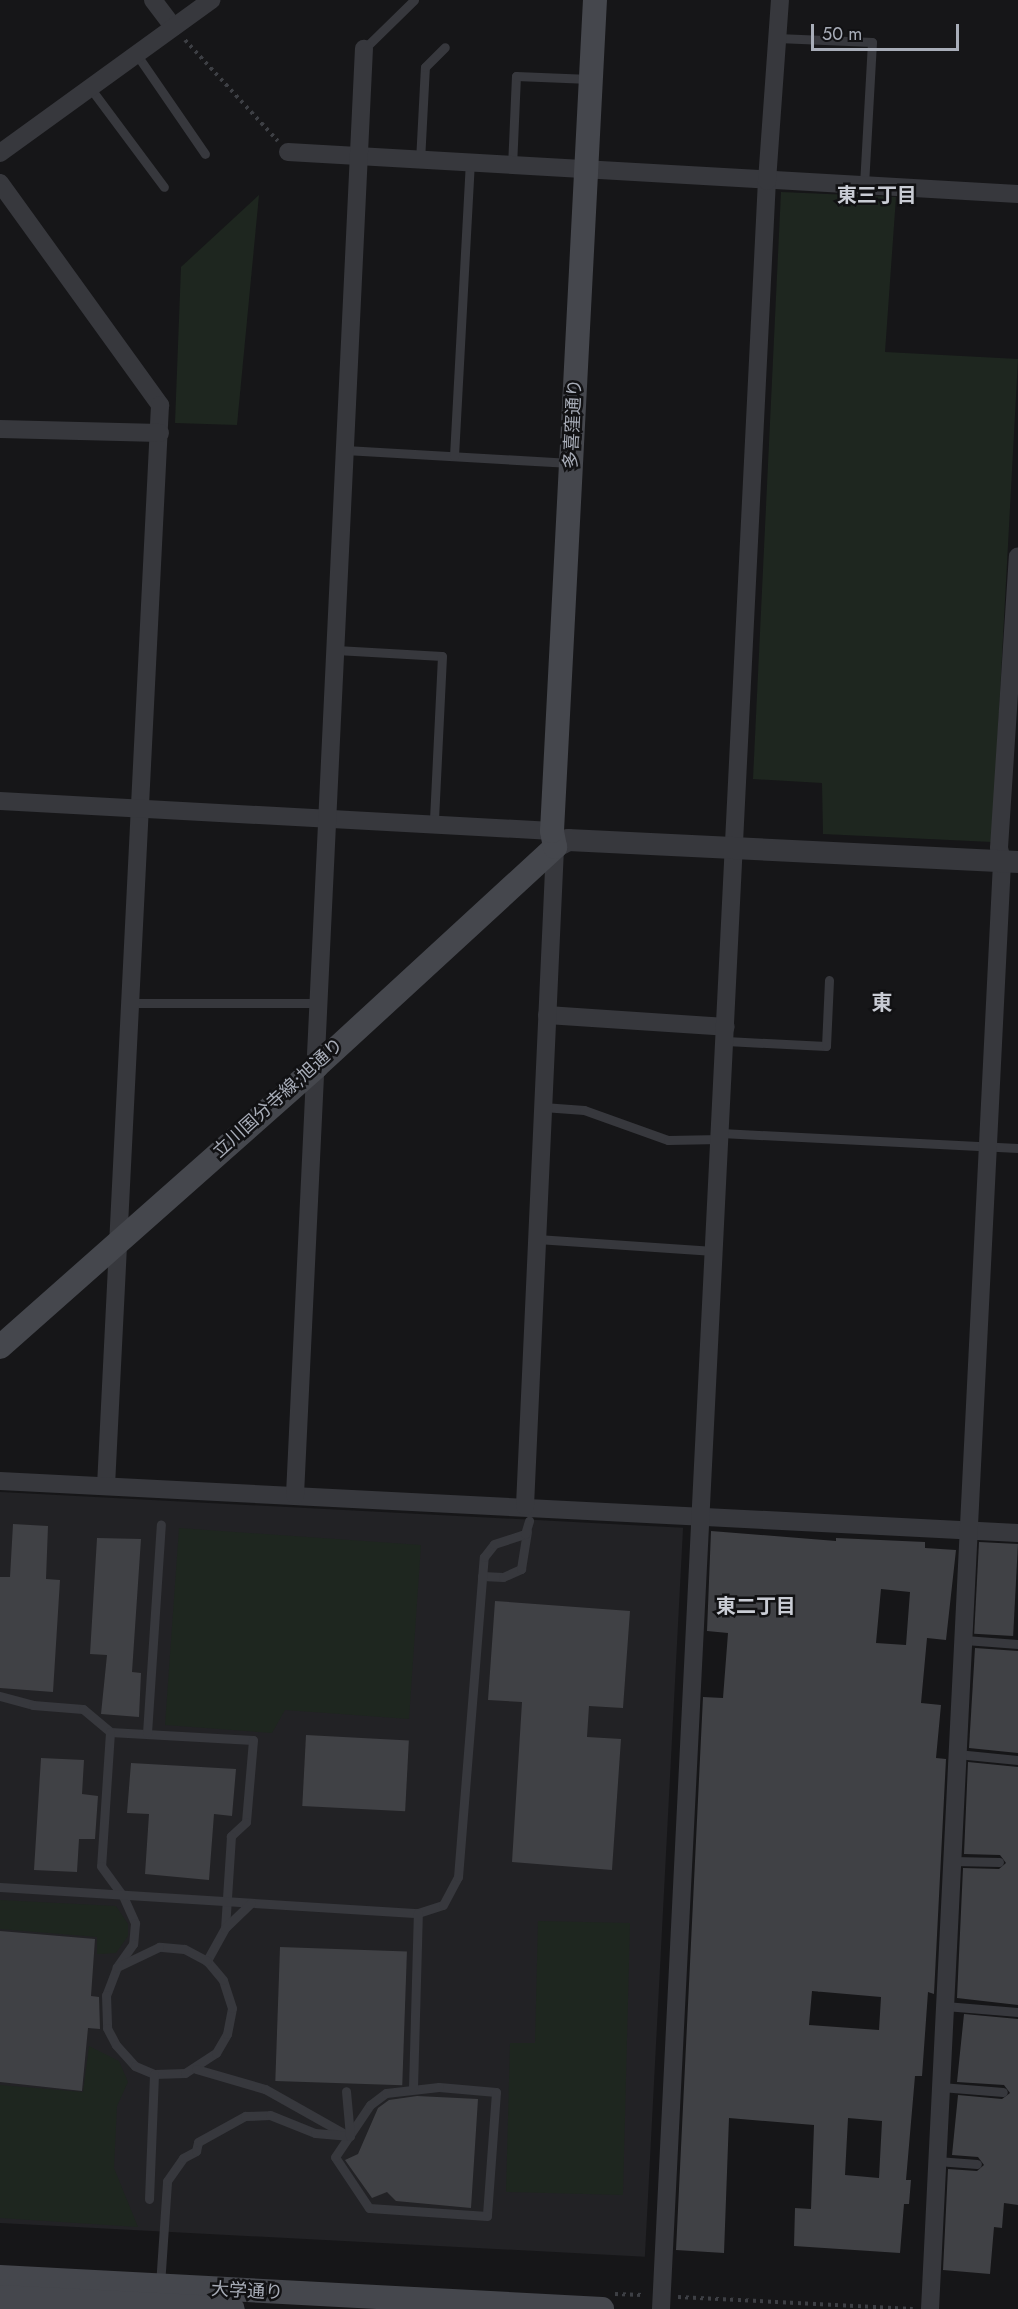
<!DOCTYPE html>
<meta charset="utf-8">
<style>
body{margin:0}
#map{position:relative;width:1018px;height:2309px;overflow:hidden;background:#161618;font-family:Jost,"Noto Sans JP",sans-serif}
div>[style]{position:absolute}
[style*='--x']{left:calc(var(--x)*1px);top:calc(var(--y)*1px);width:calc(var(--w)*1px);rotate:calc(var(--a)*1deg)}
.built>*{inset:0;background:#222225;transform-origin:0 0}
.green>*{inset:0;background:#1e261f}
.building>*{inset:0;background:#404145;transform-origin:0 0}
.path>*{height:4px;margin-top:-2px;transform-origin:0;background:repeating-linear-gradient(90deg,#3d3f44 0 3px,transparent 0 7.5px)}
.service>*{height:9px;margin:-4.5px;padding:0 4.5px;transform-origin:4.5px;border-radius:4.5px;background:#37383d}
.minor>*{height:18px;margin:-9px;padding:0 9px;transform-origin:9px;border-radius:9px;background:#37383d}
.tertiary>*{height:22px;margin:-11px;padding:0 11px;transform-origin:11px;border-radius:11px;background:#37383d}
.secondary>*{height:24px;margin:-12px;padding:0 12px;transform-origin:12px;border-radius:12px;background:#45474d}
span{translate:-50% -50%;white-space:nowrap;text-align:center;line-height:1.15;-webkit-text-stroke:5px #111113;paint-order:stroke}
.street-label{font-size:18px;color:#a8adb8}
.neighbourhood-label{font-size:20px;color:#c9ccd4;font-weight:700}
.quarter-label{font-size:21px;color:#c9ccd4;font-weight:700}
.scale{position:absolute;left:811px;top:24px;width:148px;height:27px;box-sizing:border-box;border:3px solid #a8adb8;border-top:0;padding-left:8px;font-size:18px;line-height:21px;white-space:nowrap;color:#a8adb8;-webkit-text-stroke:4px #111113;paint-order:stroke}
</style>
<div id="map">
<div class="built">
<i style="left:0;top:1492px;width:684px;height:730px;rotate:3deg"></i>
</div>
<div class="green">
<i style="clip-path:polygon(781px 192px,896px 197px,885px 352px,1018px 359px,992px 842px,823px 834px,822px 783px,753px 779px)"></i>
<i style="clip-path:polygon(259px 195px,237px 425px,175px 423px,181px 267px)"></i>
<i style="clip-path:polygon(179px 1528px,421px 1545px,409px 1719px,285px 1710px,272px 1733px,165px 1725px)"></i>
<i style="clip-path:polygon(0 1900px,116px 1906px,128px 1924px,128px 1936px,116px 1953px,101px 1954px,97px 1954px,97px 1937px,0 1929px)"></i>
<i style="clip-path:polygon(538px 1921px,630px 1923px,623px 2195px,506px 2192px,510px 2043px,535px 2043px)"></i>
<i style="clip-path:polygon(89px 2046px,119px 2061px,128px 2082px,117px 2106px,114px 2168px,138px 2227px,0 2218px,0 2085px,83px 2092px)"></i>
</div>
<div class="building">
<i style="clip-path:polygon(13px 1524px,48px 1526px,46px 1579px,60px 1580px,53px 1692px,0 1688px,0 1577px,10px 1577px)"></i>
<i style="clip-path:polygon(evenodd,711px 1531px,836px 1541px,836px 1538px,925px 1542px,925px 1548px,956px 1550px,946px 1640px,927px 1638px,921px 1703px,941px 1705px,936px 1758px,946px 1759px,934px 1994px,928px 1992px,922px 2076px,915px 2076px,906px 2180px,911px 2180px,909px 2204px,904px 2204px,900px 2253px,794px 2246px,795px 2208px,811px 2209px,814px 2125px,729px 2118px,724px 2253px,676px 2250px,703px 1697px,723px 1698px,728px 1633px,707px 1631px,711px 1531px,881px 1589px,910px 1592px,906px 1645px,876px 1643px,881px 1589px,711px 1531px,812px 1991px,881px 1997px,879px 2030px,809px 2025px,812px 1991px,711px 1531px,848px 2118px,882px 2121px,879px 2178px,845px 2175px,848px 2118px)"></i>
<i style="clip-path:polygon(97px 1538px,141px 1539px,132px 1672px,141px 1673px,139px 1717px,101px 1714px,107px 1655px,90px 1654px)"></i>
<i style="left:979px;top:1542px;width:39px;height:92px;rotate:3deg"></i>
<i style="clip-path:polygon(495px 1601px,630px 1611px,623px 1708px,589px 1706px,587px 1737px,621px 1739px,612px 1870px,512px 1862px,522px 1702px,488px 1700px)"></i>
<i style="clip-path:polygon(975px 1648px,1018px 1651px,1018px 1753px,969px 1748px)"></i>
<i style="left:306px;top:1735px;width:103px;height:71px;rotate:3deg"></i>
<i style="clip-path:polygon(41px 1758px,84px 1760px,82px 1794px,98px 1796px,95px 1839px,79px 1839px,77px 1872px,34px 1870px)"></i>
<i style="clip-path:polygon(968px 1762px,1018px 1767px,1018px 2005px,957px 1998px,963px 1868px,999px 1869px,1006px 1863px,1000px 1855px,964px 1854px)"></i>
<i style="clip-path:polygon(131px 1763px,236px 1769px,232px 1816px,214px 1814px,209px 1880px,145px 1874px,149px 1814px,127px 1813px)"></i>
<i style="clip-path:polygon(0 1931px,95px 1939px,91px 1996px,99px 1997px,100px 2029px,88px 2028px,82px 2091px,0 2082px)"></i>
<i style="left:280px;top:1947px;width:127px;height:134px;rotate:2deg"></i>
<i style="clip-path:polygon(964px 2014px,1018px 2019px,1018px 2205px,1004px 2203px,1002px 2228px,994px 2227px,990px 2274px,943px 2270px,948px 2169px,977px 2171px,984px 2165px,978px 2157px,952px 2155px,958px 2095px,1002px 2099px,1010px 2093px,1004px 2085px,957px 2082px)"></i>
<i style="clip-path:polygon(417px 2096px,478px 2099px,471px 2208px,396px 2201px,387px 2192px,372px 2198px,345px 2160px,358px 2154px,378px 2108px,389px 2100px)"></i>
</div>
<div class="path">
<i style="--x:185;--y:40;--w:137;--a:47.4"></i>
<i style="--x:615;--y:2294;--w:28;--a:2"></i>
<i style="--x:678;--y:2297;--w:235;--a:2.9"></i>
</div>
<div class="service">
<i style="--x:777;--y:38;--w:95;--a:2.4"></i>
<i style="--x:872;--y:42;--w:144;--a:93.2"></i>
<i style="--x:364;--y:49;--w:70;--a:-44.4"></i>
<i style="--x:137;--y:55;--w:120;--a:55.5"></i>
<i style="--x:91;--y:89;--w:122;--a:53.3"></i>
<i style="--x:420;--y:161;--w:94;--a:-87"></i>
<i style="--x:425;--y:67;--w:28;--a:-45"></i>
<i style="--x:512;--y:167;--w:91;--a:-87.5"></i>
<i style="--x:516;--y:76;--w:74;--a:2.3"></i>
<i style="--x:345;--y:450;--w:226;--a:3.3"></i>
<i style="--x:454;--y:456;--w:292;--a:-86.9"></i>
<i style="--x:336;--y:650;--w:106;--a:3.2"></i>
<i style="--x:442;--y:656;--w:166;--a:92.8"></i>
<i style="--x:132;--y:1003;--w:187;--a:0"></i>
<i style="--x:726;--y:1041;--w:100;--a:2.9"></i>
<i style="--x:826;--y:1046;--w:66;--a:-87.4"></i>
<i style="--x:543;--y:1107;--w:41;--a:4.2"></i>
<i style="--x:584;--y:1110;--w:89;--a:19.7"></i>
<i style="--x:668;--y:1140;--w:52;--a:-1.1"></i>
<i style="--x:721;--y:1133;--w:297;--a:2.9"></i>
<i style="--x:537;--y:1239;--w:177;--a:3.9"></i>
<i style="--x:482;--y:1576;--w:21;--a:3"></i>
<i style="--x:503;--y:1577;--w:20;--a:-24"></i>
<i style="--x:521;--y:1569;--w:38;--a:-81"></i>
<i style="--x:965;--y:1640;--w:53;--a:4.3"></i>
<i style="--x:0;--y:1696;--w:34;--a:15"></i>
<i style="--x:33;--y:1705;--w:50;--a:4.6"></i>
<i style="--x:83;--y:1709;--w:35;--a:40"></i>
<i style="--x:110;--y:1732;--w:143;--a:3.2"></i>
<i style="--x:253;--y:1740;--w:82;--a:94.9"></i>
<i style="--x:246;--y:1822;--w:21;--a:137"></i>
<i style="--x:231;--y:1836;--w:92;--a:93.7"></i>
<i style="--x:225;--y:1928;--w:38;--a:119"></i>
<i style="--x:110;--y:1732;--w:134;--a:93.8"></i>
<i style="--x:101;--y:1866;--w:37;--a:54"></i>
<i style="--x:123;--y:1896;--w:30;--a:66"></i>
<i style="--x:135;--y:1923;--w:21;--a:95"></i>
<i style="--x:133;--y:1944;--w:28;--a:125"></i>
<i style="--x:117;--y:1967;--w:30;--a:111"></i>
<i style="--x:106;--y:1995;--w:33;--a:88"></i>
<i style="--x:107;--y:2028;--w:19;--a:62"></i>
<i style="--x:116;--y:2045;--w:28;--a:48"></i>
<i style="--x:135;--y:2066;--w:21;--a:23"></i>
<i style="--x:154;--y:2074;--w:31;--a:-2"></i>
<i style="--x:185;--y:2073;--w:37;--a:-33"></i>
<i style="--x:216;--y:2053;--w:22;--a:-60"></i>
<i style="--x:227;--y:2034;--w:26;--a:-79"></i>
<i style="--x:232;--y:2008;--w:29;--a:-108"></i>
<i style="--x:223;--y:1980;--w:25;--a:-130"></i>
<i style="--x:207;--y:1961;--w:26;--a:-152"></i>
<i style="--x:184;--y:1949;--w:25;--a:-175"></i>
<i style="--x:159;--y:1947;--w:47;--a:154.5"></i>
<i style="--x:147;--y:1733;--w:209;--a:-86.2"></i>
<i style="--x:957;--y:1754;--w:61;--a:5.6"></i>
<i style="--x:953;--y:1861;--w:46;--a:1.2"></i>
<i style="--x:0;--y:1887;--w:419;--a:3.6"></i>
<i style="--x:418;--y:1913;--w:26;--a:-18"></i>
<i style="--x:443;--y:1905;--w:32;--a:-62"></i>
<i style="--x:458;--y:1877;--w:321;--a:-85.4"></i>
<i style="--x:484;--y:1557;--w:16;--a:-52"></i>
<i style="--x:494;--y:1544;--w:33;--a:-18"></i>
<i style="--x:525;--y:1534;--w:14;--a:-73"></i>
<i style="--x:225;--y:1928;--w:36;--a:-44"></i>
<i style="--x:945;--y:2006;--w:73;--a:4.7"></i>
<i style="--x:196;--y:2069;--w:72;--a:16.2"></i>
<i style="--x:265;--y:2089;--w:92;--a:29.4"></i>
<i style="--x:439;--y:2087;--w:57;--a:5"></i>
<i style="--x:496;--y:2092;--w:124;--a:94.2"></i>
<i style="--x:487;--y:2216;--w:118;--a:-176.1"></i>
<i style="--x:369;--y:2208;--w:61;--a:-123.7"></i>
<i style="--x:335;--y:2157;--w:63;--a:-56.1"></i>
<i style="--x:370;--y:2105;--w:20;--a:-37"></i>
<i style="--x:386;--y:2093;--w:53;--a:-6.5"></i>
<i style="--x:941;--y:2087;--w:62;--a:4.6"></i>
<i style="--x:413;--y:2088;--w:175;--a:-88.4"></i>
<i style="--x:937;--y:2161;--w:40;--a:4.3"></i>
<i style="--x:149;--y:2199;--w:125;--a:-87.7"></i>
<i style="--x:160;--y:2285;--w:104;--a:-86.1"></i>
<i style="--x:167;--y:2181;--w:28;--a:-55"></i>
<i style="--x:183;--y:2158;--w:15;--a:-28"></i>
<i style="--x:196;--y:2151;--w:9;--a:-77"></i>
<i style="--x:198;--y:2142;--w:54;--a:-29"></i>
<i style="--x:245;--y:2116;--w:25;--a:-2"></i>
<i style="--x:270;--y:2115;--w:48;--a:21.8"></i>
<i style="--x:315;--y:2133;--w:35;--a:5"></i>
<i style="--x:350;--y:2136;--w:45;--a:-95.1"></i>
</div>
<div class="minor">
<i style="--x:153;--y:0;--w:34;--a:53"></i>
<i style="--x:288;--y:152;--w:731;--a:3.29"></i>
<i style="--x:0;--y:153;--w:261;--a:-35.9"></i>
<i style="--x:0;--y:183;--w:274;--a:54.2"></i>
<i style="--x:160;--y:405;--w:1081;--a:92.86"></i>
<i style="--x:0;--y:429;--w:160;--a:1.4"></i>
<i style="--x:0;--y:801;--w:553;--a:3.11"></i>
<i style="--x:547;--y:1015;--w:179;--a:3.8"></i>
<i style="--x:0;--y:1481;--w:1019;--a:2.92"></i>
<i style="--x:295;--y:1495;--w:1448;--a:-87.27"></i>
<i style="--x:525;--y:1506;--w:660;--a:-87.39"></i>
<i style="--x:661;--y:2309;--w:2131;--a:-87.15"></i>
<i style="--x:767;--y:181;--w:181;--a:-85.9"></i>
<i style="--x:930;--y:2309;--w:1450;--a:-87.15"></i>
<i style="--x:1002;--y:861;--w:13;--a:-103"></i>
<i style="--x:999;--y:848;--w:292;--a:-86.3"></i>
</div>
<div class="tertiary">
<i style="--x:555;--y:847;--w:15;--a:-28"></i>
<i style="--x:568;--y:840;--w:451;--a:2.8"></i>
</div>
<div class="secondary">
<i style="--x:0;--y:1347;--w:422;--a:-41.5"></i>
<i style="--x:316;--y:1067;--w:325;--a:-42.6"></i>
<i style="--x:555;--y:847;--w:16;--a:-101"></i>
<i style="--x:552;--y:831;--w:832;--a:-87.04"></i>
<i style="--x:0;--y:2277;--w:603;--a:3.04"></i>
<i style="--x:0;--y:2297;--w:233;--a:2.9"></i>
</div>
<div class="street-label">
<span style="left:573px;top:424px;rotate:-87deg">多喜窪通り</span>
<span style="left:278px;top:1098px;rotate:-42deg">立川国分寺線;旭通り</span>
<span style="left:247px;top:2291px;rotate:3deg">大学通り</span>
</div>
<div class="neighbourhood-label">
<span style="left:877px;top:195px">東三丁目</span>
<span style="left:756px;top:1606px">東二丁目</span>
</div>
<div class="quarter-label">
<span style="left:882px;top:1003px">東</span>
</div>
<div class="scale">50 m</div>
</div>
